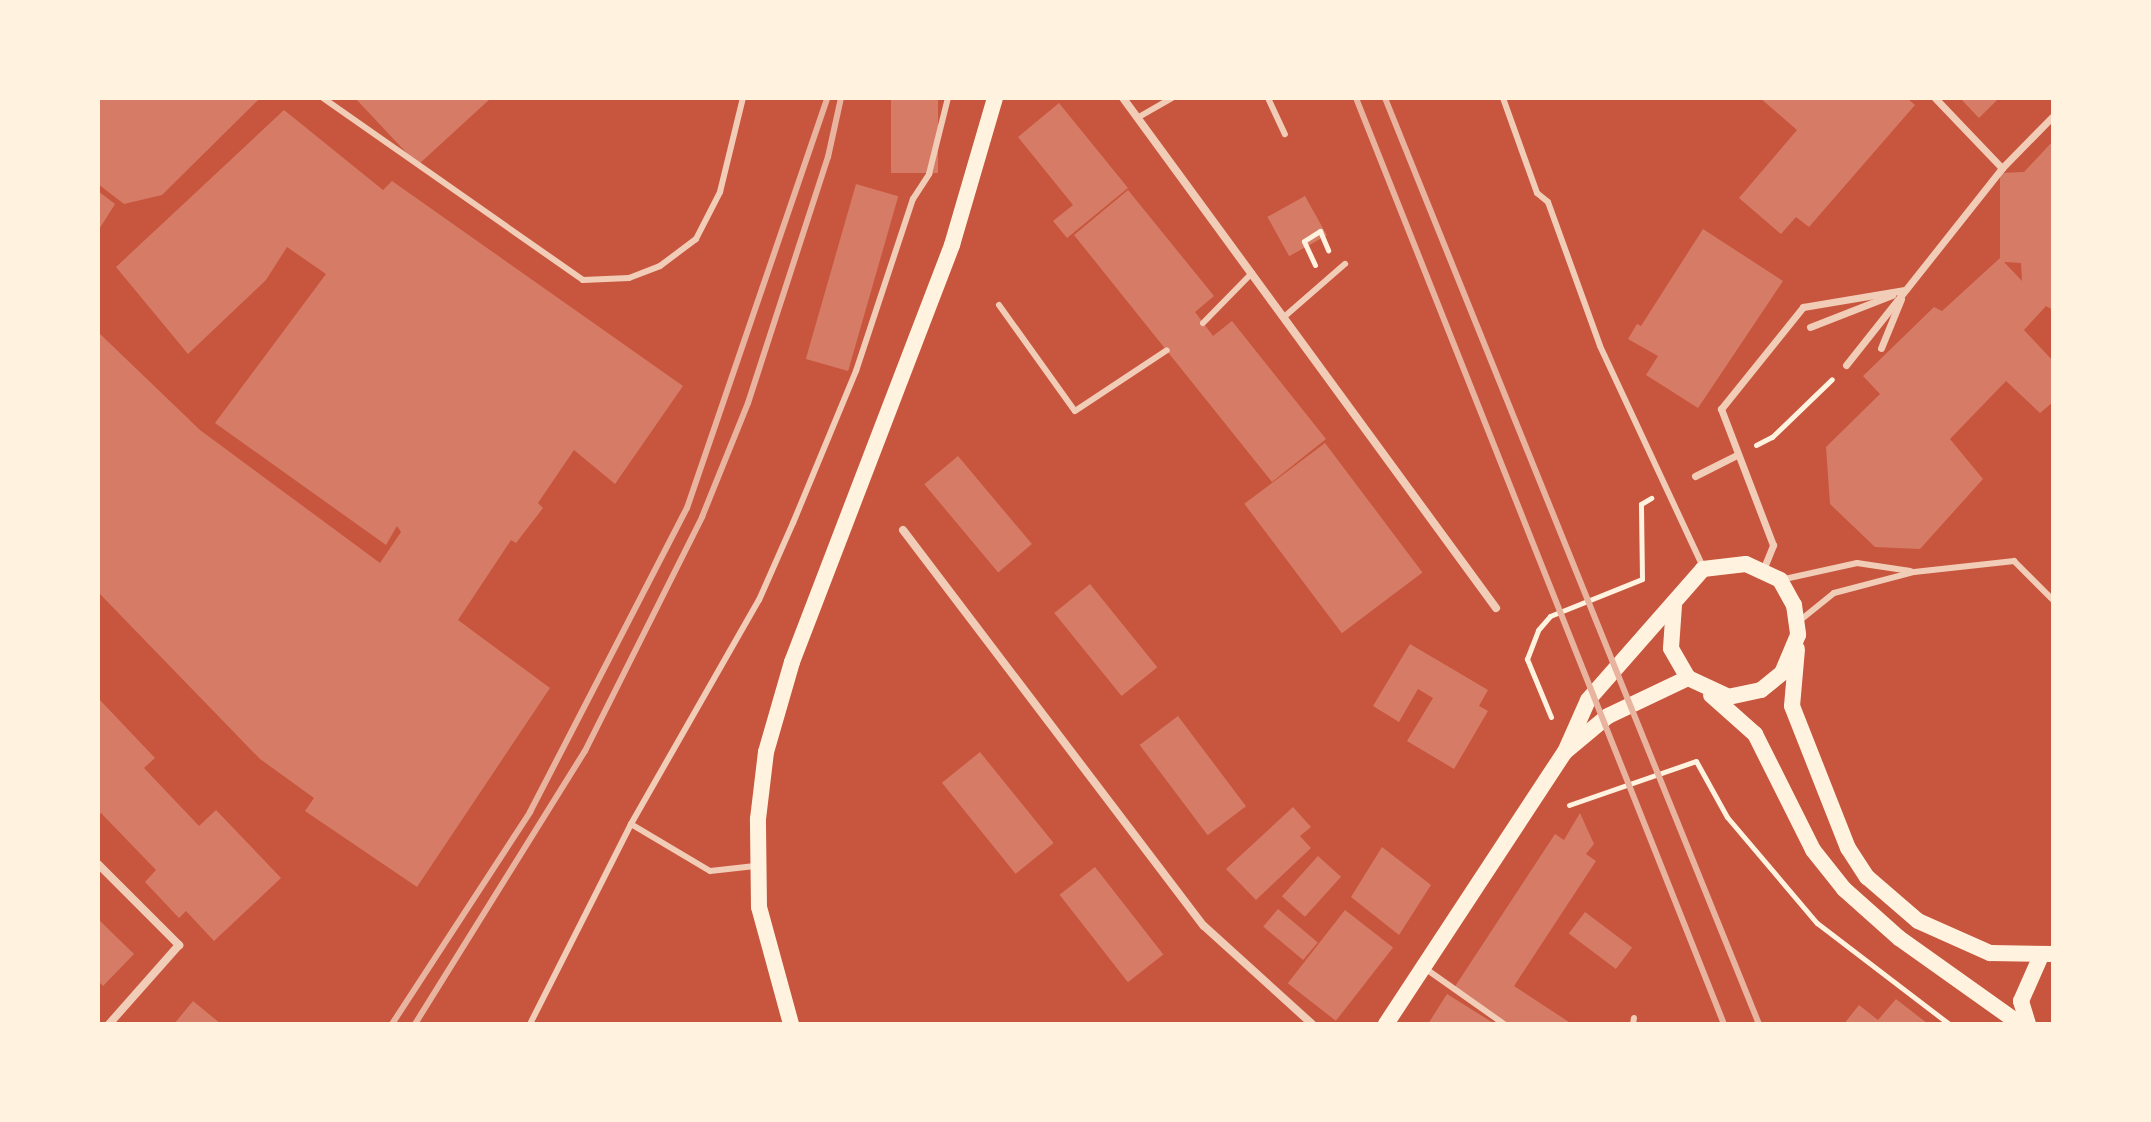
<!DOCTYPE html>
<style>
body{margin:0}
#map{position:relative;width:2151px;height:1122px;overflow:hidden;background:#c8553d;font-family:Spectral,serif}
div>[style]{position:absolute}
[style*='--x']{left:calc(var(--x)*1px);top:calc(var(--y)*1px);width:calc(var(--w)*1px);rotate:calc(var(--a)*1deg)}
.building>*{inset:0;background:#d67c66;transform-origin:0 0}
.path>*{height:5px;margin:-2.5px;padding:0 2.5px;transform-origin:2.5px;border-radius:2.5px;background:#fff3e0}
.service>*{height:6px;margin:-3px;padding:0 3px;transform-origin:3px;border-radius:3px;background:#f1ccb7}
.pedestrian>*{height:7px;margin:-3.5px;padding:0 3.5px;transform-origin:3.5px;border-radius:3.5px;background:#f1ccb7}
.minor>*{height:8px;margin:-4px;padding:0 4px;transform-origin:4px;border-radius:4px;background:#f1ccb7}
.secondary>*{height:16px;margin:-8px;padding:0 8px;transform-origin:8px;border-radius:8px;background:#fff3e0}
.rail>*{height:6px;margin:-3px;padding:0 3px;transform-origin:3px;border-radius:3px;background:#e9b49f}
span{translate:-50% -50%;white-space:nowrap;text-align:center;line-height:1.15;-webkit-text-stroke:6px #fff3e0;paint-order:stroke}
.frame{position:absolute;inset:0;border:100px solid #fff3e0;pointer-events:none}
</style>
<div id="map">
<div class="building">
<i style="clip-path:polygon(98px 98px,260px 98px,162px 195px,124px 204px,98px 184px)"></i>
<i style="clip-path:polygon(355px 98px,491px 98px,418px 165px)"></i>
<i style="left:891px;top:98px;width:47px;height:75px"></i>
<i style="clip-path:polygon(1760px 98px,1907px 98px,1915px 105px,1809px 227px,1796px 217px,1781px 234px,1739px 198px,1797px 130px)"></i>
<i style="clip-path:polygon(1960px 98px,1999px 98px,1979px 118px)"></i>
<i style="clip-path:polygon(1059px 103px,1128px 188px,1067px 238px,1053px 221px,1073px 205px,1018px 137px)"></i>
<i style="clip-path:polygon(284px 110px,383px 190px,392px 181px,683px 386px,615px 484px,574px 450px,538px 503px,543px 508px,516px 543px,511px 540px,458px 620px,550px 688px,417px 887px,305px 811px,314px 798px,260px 759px,98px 592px,98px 332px,200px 430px,380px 563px,401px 532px,397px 526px,386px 545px,215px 423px,326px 274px,287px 247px,266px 280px,188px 354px,116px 267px)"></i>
<i style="clip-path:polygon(evenodd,2053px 141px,2053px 310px,2046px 306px,2024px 330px,2053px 361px,2053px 402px,2040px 413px,2006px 381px,1950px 439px,1983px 479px,1920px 549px,1875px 547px,1830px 504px,1826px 447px,1880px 394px,1863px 376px,1934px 307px,1942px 311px,2000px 258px,2000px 173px,2024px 172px,2053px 141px,2004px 262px,2021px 263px,2022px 281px,2004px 262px)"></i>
<i style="left:856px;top:184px;width:44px;height:182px;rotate:16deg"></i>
<i style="clip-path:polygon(1128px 190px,1214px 296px,1195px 312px,1213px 336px,1232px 321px,1326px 439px,1272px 482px,1074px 235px)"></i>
<i style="clip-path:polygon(98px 191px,115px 204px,98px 231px)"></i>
<i style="left:1305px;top:196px;width:45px;height:43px;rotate:61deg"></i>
<i style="clip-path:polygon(1703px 229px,1783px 281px,1698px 408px,1646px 375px,1658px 356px,1628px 339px,1637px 324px,1641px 326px)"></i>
<i style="left:1325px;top:443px;width:162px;height:101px;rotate:53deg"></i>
<i style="left:958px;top:456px;width:115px;height:44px;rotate:50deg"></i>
<i style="left:1090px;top:584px;width:107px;height:46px;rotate:51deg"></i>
<i style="clip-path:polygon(1410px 644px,1488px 690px,1479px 706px,1488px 711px,1454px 769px,1407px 741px,1433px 698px,1418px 689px,1399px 722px,1373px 706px)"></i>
<i style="clip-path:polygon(98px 698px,155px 758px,144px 768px,199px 826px,216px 810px,281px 878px,214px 941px,186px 911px,179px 918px,145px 882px,156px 870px,101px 813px,98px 816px)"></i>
<i style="left:1178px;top:716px;width:113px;height:48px;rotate:53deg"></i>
<i style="left:980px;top:752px;width:117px;height:49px;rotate:51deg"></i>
<i style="clip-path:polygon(1293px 807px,1311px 827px,1300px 836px,1311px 848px,1256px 900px,1226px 869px)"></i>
<i style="clip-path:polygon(1580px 813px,1594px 844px,1586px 854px,1596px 861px,1514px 986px,1572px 1024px,1509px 1024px,1454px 988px,1555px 834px,1564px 840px)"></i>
<i style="clip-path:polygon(1382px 847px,1431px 885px,1399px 935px,1351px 897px)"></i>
<i style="left:1318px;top:856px;width:31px;height:54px;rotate:42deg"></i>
<i style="left:1095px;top:867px;width:111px;height:45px;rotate:52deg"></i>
<i style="left:1278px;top:909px;width:52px;height:23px;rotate:40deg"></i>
<i style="left:1345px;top:910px;width:61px;height:93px;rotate:38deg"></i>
<i style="left:1585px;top:912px;width:59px;height:27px;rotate:37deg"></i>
<i style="clip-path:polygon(98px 919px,134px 954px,103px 986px,98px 981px)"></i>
<i style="clip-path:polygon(1447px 994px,1495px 1024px,1428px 1024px)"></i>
<i style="clip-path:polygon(1896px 999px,1928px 1024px,1844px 1024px,1859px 1005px,1878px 1020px)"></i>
<i style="clip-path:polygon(193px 1001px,221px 1024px,174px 1024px)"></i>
</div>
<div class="path">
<i style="--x:1320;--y:231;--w:21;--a:67"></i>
<i style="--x:1315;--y:265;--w:26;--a:-115"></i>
<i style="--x:1304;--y:241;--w:19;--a:-32"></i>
<i style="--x:1756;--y:445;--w:18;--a:-27"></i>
<i style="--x:1772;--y:437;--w:83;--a:-44"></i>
<i style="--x:1551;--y:717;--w:63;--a:-112.5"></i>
<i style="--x:1527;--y:659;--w:31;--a:-69"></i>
<i style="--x:1538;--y:630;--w:18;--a:-49"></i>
<i style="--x:1550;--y:616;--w:99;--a:-21.9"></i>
<i style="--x:1642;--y:579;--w:75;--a:-90.8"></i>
<i style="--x:1641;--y:504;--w:12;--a:-31"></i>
<i style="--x:1569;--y:805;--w:134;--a:-19.1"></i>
<i style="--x:1696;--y:761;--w:64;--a:61"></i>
<i style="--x:1727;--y:817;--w:139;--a:49.7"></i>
<i style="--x:1817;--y:923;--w:166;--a:37.4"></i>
</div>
<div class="service">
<i style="--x:323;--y:98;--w:317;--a:35"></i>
<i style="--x:583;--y:280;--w:46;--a:-2.5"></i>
<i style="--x:629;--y:278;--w:33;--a:-21"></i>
<i style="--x:660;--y:266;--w:45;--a:-36.9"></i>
<i style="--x:696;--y:239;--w:53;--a:-62.9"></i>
<i style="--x:720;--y:192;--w:97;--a:-76.3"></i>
<i style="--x:1268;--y:98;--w:40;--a:65"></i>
<i style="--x:1503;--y:98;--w:101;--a:70.3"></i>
<i style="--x:1537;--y:193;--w:14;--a:39"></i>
<i style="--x:1548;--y:202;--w:153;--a:70.1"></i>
<i style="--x:1600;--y:346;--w:244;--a:65"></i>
<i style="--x:1137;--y:118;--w:40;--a:-29.7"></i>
<i style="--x:999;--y:305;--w:130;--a:54.4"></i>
<i style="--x:1075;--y:411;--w:110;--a:-33.5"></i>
<i style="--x:1284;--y:317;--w:81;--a:-41"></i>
<i style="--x:1203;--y:323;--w:70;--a:-45.6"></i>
<i style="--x:1780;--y:580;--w:79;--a:-12.4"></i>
<i style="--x:1857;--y:563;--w:54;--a:8.6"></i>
<i style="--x:1798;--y:622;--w:46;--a:-38.9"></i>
<i style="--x:1834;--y:593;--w:83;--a:-14.7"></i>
<i style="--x:1914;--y:572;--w:101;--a:-6.3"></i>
<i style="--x:2014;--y:561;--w:55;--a:45"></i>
<i style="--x:755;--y:866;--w:45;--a:173.7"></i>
<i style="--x:710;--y:871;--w:92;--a:-149.3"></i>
<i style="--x:631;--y:824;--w:258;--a:-60.3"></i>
<i style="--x:759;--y:600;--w:84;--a:-66.2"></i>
<i style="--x:793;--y:523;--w:165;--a:-67.5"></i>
<i style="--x:856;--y:371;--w:181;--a:-71.7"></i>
<i style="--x:913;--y:199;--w:30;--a:-57"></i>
<i style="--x:929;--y:174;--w:78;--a:-76"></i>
<i style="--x:1426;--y:969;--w:95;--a:35.2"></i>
<i style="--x:530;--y:1024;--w:224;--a:-63.2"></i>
<i style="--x:1633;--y:1024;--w:6;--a:-81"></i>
</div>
<div class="pedestrian">
<i style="--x:1935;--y:98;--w:97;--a:46.3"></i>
<i style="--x:1810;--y:327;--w:88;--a:-21.3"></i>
<i style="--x:1881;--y:348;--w:53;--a:-67.8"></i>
<i style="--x:1846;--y:365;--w:251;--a:-51.6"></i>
<i style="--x:2002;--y:168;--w:73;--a:-45.6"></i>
<i style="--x:1695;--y:476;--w:47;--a:-26.6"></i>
<i style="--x:1763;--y:570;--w:27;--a:-68"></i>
<i style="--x:1773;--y:545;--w:146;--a:-110.9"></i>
<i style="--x:1721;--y:409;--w:131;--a:-51.2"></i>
<i style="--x:1803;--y:307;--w:103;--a:-9.5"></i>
</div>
<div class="minor">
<i style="--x:1123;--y:98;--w:632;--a:53.82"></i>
<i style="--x:903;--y:530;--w:497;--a:52.8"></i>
<i style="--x:1204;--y:926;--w:146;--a:42.2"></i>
<i style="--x:98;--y:864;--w:115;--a:45"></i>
<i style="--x:179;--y:945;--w:106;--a:131.5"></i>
</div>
<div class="secondary">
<i style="--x:1797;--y:649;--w:57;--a:95"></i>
<i style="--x:1792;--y:706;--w:153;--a:68.5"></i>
<i style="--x:1848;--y:848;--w:35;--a:57"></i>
<i style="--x:1867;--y:877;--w:67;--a:40.8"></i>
<i style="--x:1918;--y:921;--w:79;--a:24"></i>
<i style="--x:1990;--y:953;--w:63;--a:0.9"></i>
<i style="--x:1711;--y:695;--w:59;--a:41.6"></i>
<i style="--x:1755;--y:734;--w:130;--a:63.4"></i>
<i style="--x:1813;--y:850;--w:50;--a:51.5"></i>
<i style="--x:1844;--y:889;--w:74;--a:41.7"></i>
<i style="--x:1899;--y:938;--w:148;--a:35.4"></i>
<i style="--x:1567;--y:750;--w:53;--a:-39.7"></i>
<i style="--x:1608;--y:716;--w:89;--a:-25.4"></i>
<i style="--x:791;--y:1024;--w:121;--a:-105.3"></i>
<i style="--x:759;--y:907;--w:88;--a:-90.7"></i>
<i style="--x:758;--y:819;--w:67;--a:-83.2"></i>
<i style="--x:766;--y:752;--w:94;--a:-73.9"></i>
<i style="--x:792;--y:662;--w:447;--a:-69"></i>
<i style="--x:952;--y:245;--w:153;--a:-73.7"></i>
<i style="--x:1386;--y:1024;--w:326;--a:-56.7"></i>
<i style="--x:1565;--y:752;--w:57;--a:-66.1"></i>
<i style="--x:1588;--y:700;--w:174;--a:-48.7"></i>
<i style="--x:1703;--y:569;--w:43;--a:-6.6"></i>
<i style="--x:1746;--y:564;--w:38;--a:25"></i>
<i style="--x:1780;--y:580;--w:29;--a:61"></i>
<i style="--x:1794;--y:605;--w:30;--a:82"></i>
<i style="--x:1798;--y:635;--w:41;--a:112.8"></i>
<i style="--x:1782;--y:673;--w:27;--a:141"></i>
<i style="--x:1761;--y:690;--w:33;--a:168"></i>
<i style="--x:1729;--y:697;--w:45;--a:-155.1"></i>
<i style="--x:1688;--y:678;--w:34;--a:-120"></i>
<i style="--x:1671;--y:648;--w:43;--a:-86"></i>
<i style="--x:2028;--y:1024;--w:24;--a:-107"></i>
<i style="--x:2021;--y:1001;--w:47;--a:-66.2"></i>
</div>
<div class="rail">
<i style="--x:1356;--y:98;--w:996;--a:68.33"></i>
<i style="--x:1385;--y:98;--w:999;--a:68.01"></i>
<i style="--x:392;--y:1024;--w:253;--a:-56.9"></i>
<i style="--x:530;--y:812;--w:342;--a:-62.7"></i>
<i style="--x:687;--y:508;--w:433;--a:-71.1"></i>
<i style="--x:415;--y:1024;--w:322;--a:-58.1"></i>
<i style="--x:585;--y:751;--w:262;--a:-63.4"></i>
<i style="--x:702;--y:517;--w:123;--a:-68"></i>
<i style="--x:748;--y:403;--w:259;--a:-72"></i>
<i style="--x:828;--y:157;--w:60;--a:-77.6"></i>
</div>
<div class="frame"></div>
</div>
